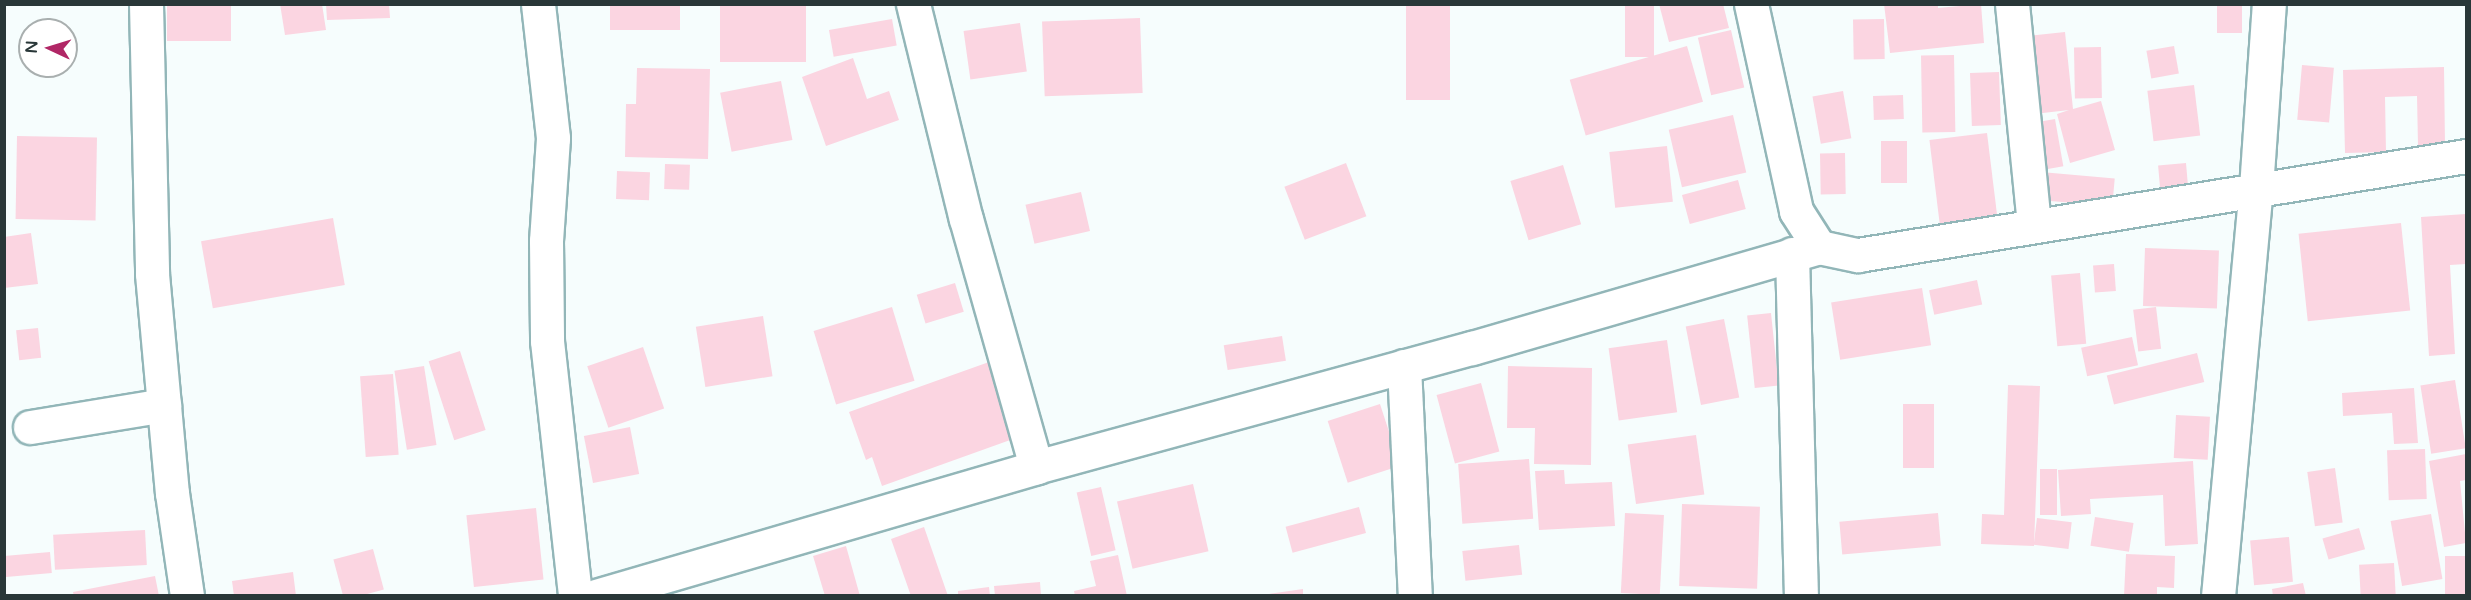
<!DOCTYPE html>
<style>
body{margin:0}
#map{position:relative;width:2471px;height:600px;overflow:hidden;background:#f6fdfd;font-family:"Varela Round",sans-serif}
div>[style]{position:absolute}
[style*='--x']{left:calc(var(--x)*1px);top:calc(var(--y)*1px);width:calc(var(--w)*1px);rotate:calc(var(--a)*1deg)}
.building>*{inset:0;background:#fbd5e1;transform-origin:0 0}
.roads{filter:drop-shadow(2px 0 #92b6b8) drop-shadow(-2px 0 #92b6b8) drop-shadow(0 2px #92b6b8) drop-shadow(0 -2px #92b6b8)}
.street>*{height:33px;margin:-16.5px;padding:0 16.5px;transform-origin:16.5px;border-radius:16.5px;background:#fff}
span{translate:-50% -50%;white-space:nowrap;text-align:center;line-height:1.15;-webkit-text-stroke:5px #fff;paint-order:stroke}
.frame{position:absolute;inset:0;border:6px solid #293738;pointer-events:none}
.north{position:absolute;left:18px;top:18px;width:60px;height:60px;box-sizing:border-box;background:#fff;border:2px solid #a9afaf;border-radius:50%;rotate:274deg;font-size:16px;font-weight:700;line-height:24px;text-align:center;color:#293738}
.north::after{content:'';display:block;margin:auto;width:21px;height:27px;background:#b12766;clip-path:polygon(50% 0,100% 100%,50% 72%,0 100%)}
</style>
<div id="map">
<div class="building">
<i style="left:167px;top:4px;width:64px;height:37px"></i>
<i style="clip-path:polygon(280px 4px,322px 4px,326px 30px,285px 35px)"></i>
<i style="clip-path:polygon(326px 4px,389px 4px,390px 18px,327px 20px)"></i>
<i style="left:610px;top:4px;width:70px;height:26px"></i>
<i style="left:720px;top:4px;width:86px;height:58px"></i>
<i style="left:1406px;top:4px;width:44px;height:96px"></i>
<i style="left:1625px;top:4px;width:29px;height:53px"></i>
<i style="clip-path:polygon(1659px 4px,1723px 4px,1729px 28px,1669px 42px)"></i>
<i style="clip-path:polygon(1884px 4px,1938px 4px,1938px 8px,1981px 4px,1984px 43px,1890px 53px)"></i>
<i style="left:2217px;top:4px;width:25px;height:29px"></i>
<i style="left:1140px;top:18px;width:75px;height:98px;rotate:88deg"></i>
<i style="left:892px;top:19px;width:27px;height:64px;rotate:80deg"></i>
<i style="left:1884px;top:19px;width:40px;height:31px;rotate:89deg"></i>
<i style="left:1020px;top:23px;width:49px;height:57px;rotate:82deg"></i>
<i style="left:1731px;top:30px;width:59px;height:34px;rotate:77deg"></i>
<i style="clip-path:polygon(2065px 32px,2073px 109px,2101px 101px,2115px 150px,2070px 163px,2057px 114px,2069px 110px,2026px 115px,2018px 37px)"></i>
<i style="left:1687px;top:46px;width:58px;height:122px;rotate:74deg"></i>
<i style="left:2174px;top:46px;width:28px;height:28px;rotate:80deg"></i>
<i style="left:2101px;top:47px;width:51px;height:27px;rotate:89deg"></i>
<i style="left:1954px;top:55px;width:77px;height:33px;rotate:89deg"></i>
<i style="clip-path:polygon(853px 58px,867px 99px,889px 91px,899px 120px,826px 146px,802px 77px)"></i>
<i style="left:2302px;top:65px;width:32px;height:55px;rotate:5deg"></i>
<i style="clip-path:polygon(2444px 67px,2445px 145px,2418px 146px,2417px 96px,2385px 97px,2386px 152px,2345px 153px,2343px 70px)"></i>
<i style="clip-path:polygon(637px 68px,710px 69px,708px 159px,625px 157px,626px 104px,636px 104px)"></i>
<i style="left:1999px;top:72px;width:53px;height:29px;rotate:88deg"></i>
<i style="left:781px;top:81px;width:60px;height:62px;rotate:79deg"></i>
<i style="left:2194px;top:85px;width:51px;height:47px;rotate:83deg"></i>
<i style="left:1843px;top:91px;width:48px;height:31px;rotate:80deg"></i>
<i style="left:1903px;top:95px;width:24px;height:30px;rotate:88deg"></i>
<i style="left:1733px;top:115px;width:59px;height:66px;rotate:77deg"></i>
<i style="left:2055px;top:119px;width:48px;height:30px;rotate:80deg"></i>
<i style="left:1987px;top:133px;width:89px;height:58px;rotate:83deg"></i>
<i style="left:17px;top:136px;width:80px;height:83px;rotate:1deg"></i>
<i style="left:1881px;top:141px;width:26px;height:42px"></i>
<i style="left:1667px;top:146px;width:56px;height:58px;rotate:84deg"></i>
<i style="left:1845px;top:153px;width:41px;height:25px;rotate:89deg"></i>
<i style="left:1346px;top:163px;width:57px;height:66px;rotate:69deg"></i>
<i style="left:2186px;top:163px;width:24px;height:28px;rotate:85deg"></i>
<i style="left:665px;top:164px;width:25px;height:25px;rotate:2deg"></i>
<i style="left:1563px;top:165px;width:62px;height:55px;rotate:73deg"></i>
<i style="left:617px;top:171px;width:33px;height:28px;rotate:2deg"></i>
<i style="left:2041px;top:172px;width:74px;height:28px;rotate:5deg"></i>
<i style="left:1738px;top:180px;width:30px;height:58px;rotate:75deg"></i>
<i style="left:1081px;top:192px;width:40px;height:57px;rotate:77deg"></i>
<i style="clip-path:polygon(2466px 214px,2466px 264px,2450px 265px,2455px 354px,2429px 356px,2421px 217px)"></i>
<i style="left:333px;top:218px;width:68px;height:134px;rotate:80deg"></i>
<i style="left:2401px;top:223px;width:88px;height:103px;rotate:84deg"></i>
<i style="clip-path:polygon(31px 233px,38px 284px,4px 288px,4px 237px)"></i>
<i style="left:2145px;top:248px;width:74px;height:58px;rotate:2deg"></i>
<i style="left:2114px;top:264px;width:27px;height:21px;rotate:86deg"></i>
<i style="left:2080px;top:273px;width:71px;height:29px;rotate:85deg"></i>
<i style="left:1977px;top:280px;width:25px;height:49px;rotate:78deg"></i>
<i style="left:955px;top:283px;width:30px;height:40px;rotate:73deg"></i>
<i style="left:1922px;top:288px;width:58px;height:92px;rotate:81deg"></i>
<i style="left:892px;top:307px;width:77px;height:82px;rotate:73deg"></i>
<i style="left:2156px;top:307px;width:42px;height:23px;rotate:83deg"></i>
<i style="left:1771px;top:313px;width:73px;height:24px;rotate:84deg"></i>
<i style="left:763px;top:316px;width:61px;height:68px;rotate:81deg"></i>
<i style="left:1724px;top:319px;width:80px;height:39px;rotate:79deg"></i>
<i style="left:38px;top:328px;width:30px;height:22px;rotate:84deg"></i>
<i style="left:1282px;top:336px;width:25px;height:59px;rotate:81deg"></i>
<i style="left:2132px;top:337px;width:29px;height:52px;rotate:78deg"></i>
<i style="left:1667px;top:340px;width:73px;height:59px;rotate:82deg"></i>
<i style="left:643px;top:347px;width:65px;height:59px;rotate:71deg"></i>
<i style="left:460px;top:351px;width:83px;height:33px;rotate:72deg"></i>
<i style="left:2197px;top:353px;width:30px;height:93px;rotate:76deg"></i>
<i style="clip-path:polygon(989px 362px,1013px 439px,882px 486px,872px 457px,866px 460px,849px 412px)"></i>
<i style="left:424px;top:366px;width:80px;height:30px;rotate:81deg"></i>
<i style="clip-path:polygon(1508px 366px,1592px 368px,1591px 465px,1534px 464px,1535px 428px,1507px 428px)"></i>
<i style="left:393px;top:374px;width:81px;height:33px;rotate:86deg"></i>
<i style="left:2455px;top:380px;width:69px;height:35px;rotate:81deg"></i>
<i style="left:1481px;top:383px;width:71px;height:46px;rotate:75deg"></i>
<i style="clip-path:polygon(2008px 385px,2040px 386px,2034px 546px,1981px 544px,1982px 514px,2004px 515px)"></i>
<i style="clip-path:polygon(2414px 388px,2418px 443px,2394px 444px,2392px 413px,2343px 416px,2342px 393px)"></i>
<i style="left:1380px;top:404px;width:65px;height:55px;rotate:72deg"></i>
<i style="left:1903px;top:404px;width:31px;height:64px"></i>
<i style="left:2176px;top:415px;width:34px;height:43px;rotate:3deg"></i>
<i style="left:630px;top:427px;width:48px;height:47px;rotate:79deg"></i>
<i style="left:1696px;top:435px;width:60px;height:69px;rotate:82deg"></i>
<i style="left:2425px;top:449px;width:50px;height:38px;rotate:88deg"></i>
<i style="clip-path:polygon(2466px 454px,2466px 480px,2460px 481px,2466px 543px,2444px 547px,2429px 461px)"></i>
<i style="left:1529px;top:459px;width:60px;height:71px;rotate:86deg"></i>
<i style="clip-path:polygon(2193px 461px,2198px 544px,2165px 546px,2163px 495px,2090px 499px,2091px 514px,2061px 516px,2058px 470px)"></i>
<i style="left:2335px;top:468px;width:55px;height:28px;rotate:82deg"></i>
<i style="left:2040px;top:469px;width:17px;height:46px"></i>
<i style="clip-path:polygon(1564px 470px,1565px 484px,1612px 482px,1615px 526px,1539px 530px,1535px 471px)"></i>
<i style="left:1193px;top:484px;width:69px;height:78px;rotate:77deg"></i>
<i style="left:1101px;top:487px;width:65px;height:25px;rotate:77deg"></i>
<i style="left:1682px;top:504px;width:78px;height:82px;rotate:2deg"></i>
<i style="left:1359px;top:507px;width:27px;height:76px;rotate:75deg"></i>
<i style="left:536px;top:508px;width:72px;height:70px;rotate:84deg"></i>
<i style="left:1625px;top:513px;width:39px;height:80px;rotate:3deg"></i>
<i style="left:1938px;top:513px;width:33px;height:99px;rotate:85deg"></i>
<i style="left:2431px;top:514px;width:66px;height:41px;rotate:80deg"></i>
<i style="left:2095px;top:517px;width:39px;height:29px;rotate:9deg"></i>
<i style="left:2037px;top:518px;width:35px;height:27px;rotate:7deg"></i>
<i style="clip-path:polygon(924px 527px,948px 596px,911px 596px,891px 539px)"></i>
<i style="left:2359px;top:528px;width:22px;height:38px;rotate:74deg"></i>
<i style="left:145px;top:530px;width:35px;height:92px;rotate:87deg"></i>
<i style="left:2289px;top:537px;width:45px;height:39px;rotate:85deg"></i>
<i style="left:1519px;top:545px;width:30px;height:57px;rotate:84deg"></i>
<i style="clip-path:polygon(846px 546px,860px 596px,825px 596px,813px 556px)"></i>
<i style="left:373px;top:549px;width:42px;height:41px;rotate:75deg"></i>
<i style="left:50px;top:552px;width:21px;height:46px;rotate:85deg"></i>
<i style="clip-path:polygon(2126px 554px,2175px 556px,2174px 588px,2157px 587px,2157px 596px,2124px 596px)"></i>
<i style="clip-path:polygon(1118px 555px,1127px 596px,1075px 596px,1074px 591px,1096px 586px,1090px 561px)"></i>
<i style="left:2466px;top:556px;width:40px;height:21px;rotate:90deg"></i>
<i style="left:2394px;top:563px;width:33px;height:35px;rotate:87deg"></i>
<i style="clip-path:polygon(293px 572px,296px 596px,234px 596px,232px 581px)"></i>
<i style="clip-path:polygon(155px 576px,159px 596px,74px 596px,73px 592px)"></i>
<i style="clip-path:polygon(1040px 582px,1041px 596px,995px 596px,994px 586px)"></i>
<i style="clip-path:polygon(2303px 583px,2306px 596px,2273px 596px,2272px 589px)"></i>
<i style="clip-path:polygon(989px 587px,990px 596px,958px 596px,958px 591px)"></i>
<i style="clip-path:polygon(1303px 589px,1303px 596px,1269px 596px,1269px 594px)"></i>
</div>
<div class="roads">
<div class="street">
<i style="--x:146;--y:4;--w:270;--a:88.7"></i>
<i style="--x:152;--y:274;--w:220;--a:84.8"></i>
<i style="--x:172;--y:493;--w:104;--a:81.7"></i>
<i style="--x:538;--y:4;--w:135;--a:83.6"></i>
<i style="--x:553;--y:138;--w:103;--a:93.9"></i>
<i style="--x:546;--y:241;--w:100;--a:89.4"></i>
<i style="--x:547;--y:341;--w:257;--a:83.7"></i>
<i style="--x:913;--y:4;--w:221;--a:76.2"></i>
<i style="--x:966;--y:219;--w:258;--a:74.2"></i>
<i style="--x:1751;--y:4;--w:212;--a:77.7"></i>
<i style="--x:1796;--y:211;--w:43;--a:57.4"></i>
<i style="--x:1819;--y:247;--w:40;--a:12"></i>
<i style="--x:1858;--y:255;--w:616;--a:-9.25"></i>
<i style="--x:2012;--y:4;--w:223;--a:84.3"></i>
<i style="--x:1792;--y:254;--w:342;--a:88.5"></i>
<i style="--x:1404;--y:366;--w:230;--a:87.3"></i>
<i style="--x:30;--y:427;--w:136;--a:-9.3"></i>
<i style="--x:596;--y:596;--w:459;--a:-16.3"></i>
<i style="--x:1036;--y:467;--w:452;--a:-15.3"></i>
<i style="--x:1472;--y:348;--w:361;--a:-16.2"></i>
<i style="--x:2218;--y:596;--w:410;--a:-84.7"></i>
<i style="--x:2256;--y:188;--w:184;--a:-86"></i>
</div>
</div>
<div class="frame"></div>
<div class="north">N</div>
</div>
